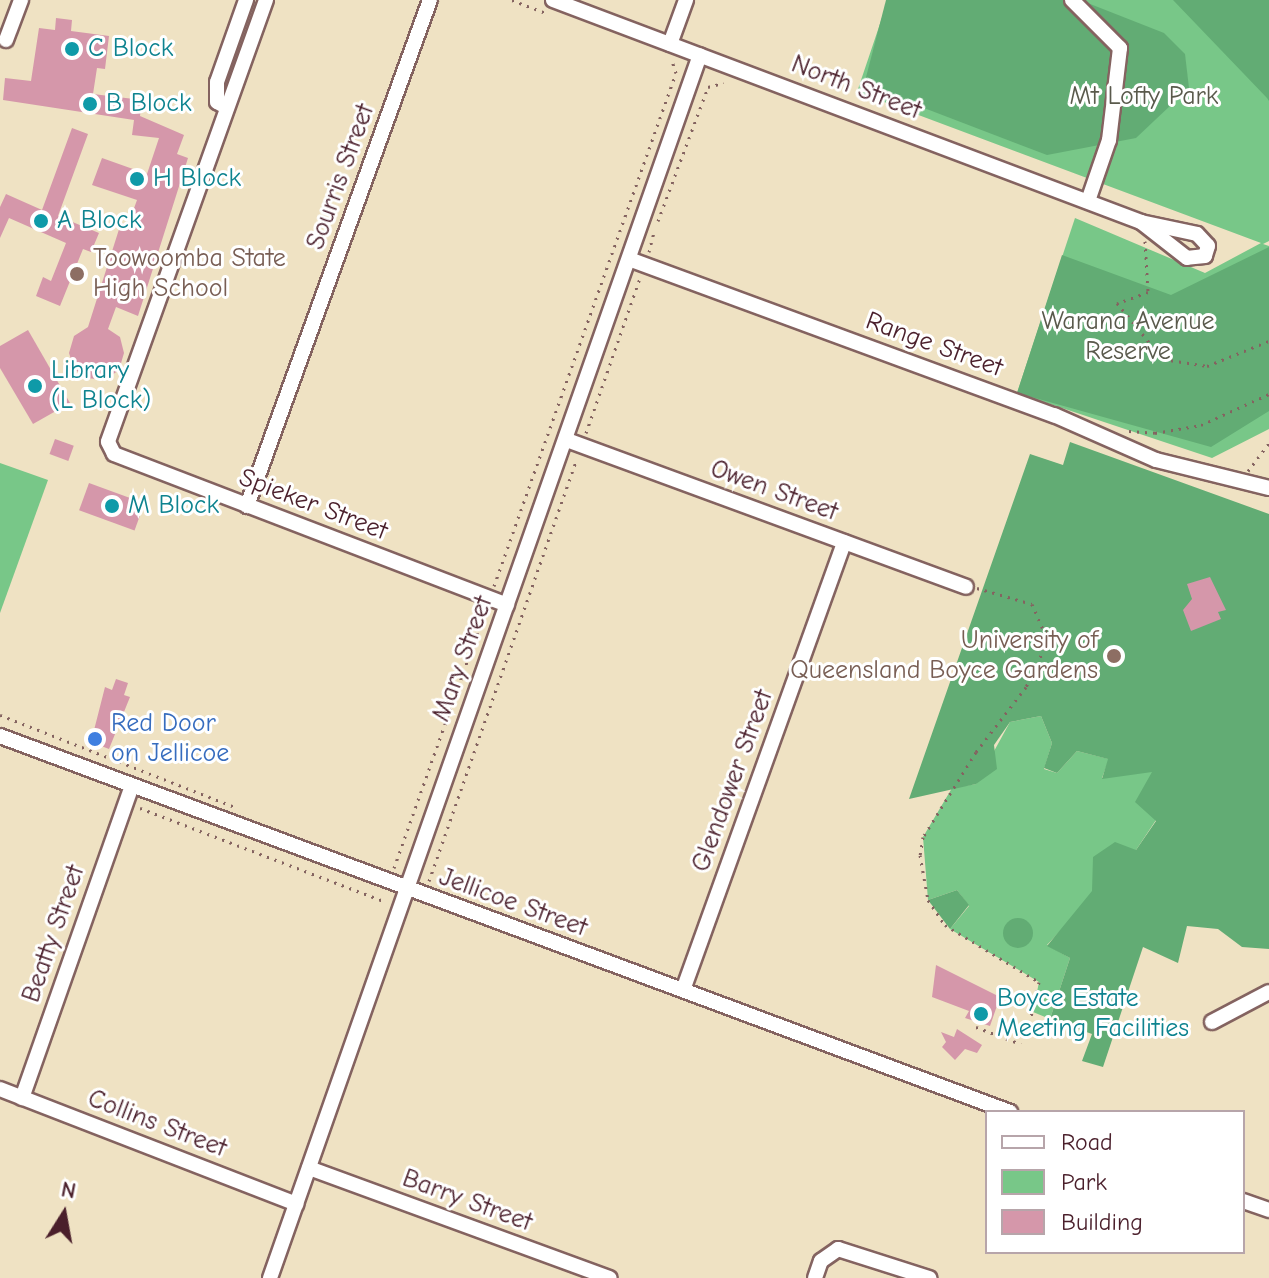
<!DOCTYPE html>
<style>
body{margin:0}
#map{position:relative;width:1269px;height:1278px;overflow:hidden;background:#efe2c3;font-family:"Comic Neue",sans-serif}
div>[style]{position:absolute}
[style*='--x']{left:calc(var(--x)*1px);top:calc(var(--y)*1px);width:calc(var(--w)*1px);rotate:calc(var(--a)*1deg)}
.green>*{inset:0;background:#78c788}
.forest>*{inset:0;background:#62ac74}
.round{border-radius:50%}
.building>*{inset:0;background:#d597aa;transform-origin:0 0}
.path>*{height:3px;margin-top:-1.5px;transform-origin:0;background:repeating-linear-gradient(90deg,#846360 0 2px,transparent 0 8px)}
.roads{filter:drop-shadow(2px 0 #846360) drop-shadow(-2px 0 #846360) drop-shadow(0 2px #846360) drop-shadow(0 -2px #846360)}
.minor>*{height:14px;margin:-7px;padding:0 7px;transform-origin:7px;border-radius:7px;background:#fff}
.dots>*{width:22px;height:22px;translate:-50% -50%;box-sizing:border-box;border:4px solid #fff;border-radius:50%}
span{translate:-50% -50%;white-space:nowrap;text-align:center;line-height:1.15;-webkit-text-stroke:6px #fff;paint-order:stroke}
.culture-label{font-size:26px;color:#0d838f}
.left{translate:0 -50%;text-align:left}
.street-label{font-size:26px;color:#4a1f2b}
.park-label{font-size:26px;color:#5a5a4c}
.education-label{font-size:26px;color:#785e54}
.right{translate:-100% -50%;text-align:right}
.shop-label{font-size:26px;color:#366cbe}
.legend{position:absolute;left:985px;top:1110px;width:260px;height:144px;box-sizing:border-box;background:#fff;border:2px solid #b7a5aa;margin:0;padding:10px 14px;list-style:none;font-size:24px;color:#4a1f2b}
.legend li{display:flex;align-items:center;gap:16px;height:40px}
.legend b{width:40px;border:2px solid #b7a5aa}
.north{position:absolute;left:24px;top:1174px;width:80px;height:80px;-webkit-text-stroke:6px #fff;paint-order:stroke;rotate:11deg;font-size:22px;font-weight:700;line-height:32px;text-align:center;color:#4a1f2b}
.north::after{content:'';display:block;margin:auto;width:28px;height:36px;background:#4a1f2b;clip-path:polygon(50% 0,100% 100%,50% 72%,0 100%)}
</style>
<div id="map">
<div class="green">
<i style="clip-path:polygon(888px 0,1269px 0,1269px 241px,1263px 244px,1269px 246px,1269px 429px,1212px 458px,1017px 393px,1075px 218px,1205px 273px,1261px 243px,857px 92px)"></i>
<i style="clip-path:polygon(0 463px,48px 480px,0 613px)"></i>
<i style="clip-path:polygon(1041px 716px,1052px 743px,1044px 769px,1057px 773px,1077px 751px,1109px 759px,1102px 778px,1153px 771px,1156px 820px,1136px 850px,1047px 945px,1070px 958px,1050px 1019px,1033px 1012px,1039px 982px,950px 929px,969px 906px,957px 890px,928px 900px,923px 837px,952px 788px,976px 784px,1010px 722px)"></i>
</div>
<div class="forest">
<i style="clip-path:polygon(886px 0,1080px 0,1164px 33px,1185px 54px,1189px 88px,1136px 138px,1047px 155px,864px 85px)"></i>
<i style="clip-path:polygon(1173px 0,1269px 0,1269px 101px,1267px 98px)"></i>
<i style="clip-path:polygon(1269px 247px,1269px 411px,1211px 447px,1017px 393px,1062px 255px,1171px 295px)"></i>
<i style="clip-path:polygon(1070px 442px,1269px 514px,1269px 949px,1242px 947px,1218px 929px,1187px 926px,1178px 963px,1143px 947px,1103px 1067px,1082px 1061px,1092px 1034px,1050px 1019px,1070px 958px,1047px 946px,1092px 891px,1093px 857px,1115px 842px,1136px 850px,1156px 821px,1135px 802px,1152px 772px,1102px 779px,1108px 759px,1077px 751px,1057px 773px,1044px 768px,1052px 743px,1041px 716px,1010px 722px,994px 745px,997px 769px,976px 784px,909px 799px,1030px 454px,1063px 465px)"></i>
<i style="clip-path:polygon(957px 890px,969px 905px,950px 929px,928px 900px)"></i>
<i class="round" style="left:1003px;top:918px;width:30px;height:30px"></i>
</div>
<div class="building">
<i style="clip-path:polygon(56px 18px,72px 20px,71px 31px,109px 36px,105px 69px,97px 68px,93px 94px,142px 100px,140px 116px,184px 135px,177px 154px,188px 158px,138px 316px,116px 307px,108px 329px,120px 337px,124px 353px,119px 370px,105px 380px,87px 378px,74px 369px,69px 353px,74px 336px,88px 327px,121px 223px,128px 225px,137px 200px,92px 185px,102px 158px,147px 174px,159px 138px,132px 135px,134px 120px,3px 100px,5px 78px,31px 81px,39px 28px,55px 30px)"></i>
<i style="clip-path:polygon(72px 128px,88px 134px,58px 216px,99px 233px,91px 252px,83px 249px,60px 306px,36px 296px,43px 277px,51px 281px,66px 243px,9px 218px,0 238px,0 207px,6px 194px,42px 210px)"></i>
<i style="clip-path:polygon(28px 330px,70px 403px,33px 424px,0 368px,0 346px)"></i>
<i style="left:55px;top:439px;width:20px;height:16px;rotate:20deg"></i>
<i style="left:89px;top:483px;width:59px;height:29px;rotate:20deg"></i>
<i style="clip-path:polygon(1210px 577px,1226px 610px,1218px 612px,1221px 619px,1191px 631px,1183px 610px,1192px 599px,1187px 584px)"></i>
<i style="clip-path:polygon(116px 679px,128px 683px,124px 695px,130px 697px,109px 749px,91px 742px,105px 687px,112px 690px)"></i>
<i style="clip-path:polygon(936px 965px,1000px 997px,990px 1026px,965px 1018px,969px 1011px,932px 997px)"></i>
<i style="clip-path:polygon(957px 1029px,982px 1045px,977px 1053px,965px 1049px,955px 1060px,942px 1047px,946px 1042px,941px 1032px,954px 1037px)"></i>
</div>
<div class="path">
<i style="--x:512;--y:0;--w:36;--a:21"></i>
<i style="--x:658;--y:221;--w:143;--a:-69.5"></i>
<i style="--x:708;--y:87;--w:16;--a:-15"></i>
<i style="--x:1145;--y:241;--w:51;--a:86.6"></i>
<i style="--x:1148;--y:292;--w:33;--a:160"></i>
<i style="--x:1117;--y:303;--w:72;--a:50.6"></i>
<i style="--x:1163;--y:359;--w:45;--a:9"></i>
<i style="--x:1207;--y:366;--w:67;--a:-22"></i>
<i style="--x:649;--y:252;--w:21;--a:-76"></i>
<i style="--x:1129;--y:431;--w:26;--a:4"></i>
<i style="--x:1155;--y:433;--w:47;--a:-9.9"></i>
<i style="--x:1201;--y:425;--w:75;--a:-24.5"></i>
<i style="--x:586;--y:433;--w:164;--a:-70.8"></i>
<i style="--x:1248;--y:471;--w:35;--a:-53"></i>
<i style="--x:494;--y:586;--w:544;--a:-70.47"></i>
<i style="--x:676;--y:73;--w:13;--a:-108"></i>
<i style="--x:977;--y:588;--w:57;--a:16.2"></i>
<i style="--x:1032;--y:604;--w:40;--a:66.6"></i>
<i style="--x:1048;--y:641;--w:51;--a:115.6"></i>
<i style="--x:1026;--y:687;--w:82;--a:127.6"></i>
<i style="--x:976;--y:752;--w:100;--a:121.9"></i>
<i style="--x:923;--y:837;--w:18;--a:99"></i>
<i style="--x:920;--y:855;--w:46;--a:79.9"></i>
<i style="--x:928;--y:900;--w:30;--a:56"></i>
<i style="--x:945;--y:925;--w:110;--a:31.2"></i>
<i style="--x:1039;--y:982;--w:39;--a:103"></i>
<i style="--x:0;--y:715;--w:252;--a:21.4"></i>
<i style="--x:140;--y:808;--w:260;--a:20.9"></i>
<i style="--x:394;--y:868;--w:273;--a:-70.5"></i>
<i style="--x:429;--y:881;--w:447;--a:-70.7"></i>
<i style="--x:976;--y:1027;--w:48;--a:20.7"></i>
</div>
<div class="roads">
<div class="minor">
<i style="--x:266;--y:0;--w:469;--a:109.7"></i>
<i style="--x:108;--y:442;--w:13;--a:63"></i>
<i style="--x:114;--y:454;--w:421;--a:21"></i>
<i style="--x:553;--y:0;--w:629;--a:20.68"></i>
<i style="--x:1141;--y:222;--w:57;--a:12.1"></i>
<i style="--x:1197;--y:234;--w:16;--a:47"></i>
<i style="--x:1208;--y:246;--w:10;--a:107"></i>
<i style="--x:1205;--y:256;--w:18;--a:174"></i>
<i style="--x:1187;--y:258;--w:58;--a:-142"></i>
<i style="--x:1072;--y:0;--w:68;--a:45"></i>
<i style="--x:1120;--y:48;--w:93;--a:96.8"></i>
<i style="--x:1109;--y:140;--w:65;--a:109"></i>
<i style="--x:6;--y:40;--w:43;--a:-69.4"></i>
<i style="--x:670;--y:44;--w:47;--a:-70"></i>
<i style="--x:226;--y:107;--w:10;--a:-151"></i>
<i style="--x:217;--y:102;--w:20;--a:-90"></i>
<i style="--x:217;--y:82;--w:87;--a:-70.5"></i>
<i style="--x:629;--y:259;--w:453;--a:20.2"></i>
<i style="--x:1054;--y:415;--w:111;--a:23.8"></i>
<i style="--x:1156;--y:460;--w:116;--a:13.9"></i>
<i style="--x:567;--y:440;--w:425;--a:20.2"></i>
<i style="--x:247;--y:506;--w:538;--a:-70.12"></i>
<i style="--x:0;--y:736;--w:1078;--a:20.42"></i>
<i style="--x:683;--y:990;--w:476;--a:-70.2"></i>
<i style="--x:1212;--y:1022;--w:64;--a:-27.8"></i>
<i style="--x:0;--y:1089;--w:318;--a:21.2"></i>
<i style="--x:22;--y:1098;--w:331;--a:-70.6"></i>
<i style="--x:309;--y:1168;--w:320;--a:20.1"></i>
<i style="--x:1243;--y:1201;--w:28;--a:19"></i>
<i style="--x:270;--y:1278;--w:1296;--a:-70.63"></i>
<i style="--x:815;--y:1278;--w:18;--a:-71"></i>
<i style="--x:821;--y:1261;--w:21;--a:-35"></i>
<i style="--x:838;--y:1249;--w:96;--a:17.7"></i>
</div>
</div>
<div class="dots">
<i style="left:72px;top:49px;background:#0f9aa8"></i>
<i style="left:90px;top:104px;background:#0f9aa8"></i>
<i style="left:137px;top:179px;background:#0f9aa8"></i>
<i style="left:41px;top:221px;background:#0f9aa8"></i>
<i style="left:77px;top:274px;background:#8d6e63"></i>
<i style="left:35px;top:386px;background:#0f9aa8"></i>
<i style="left:112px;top:506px;background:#0f9aa8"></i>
<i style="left:1114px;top:656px;background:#8d6e63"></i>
<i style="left:95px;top:739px;background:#3f7fe0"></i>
<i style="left:981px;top:1014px;background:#0f9aa8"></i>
</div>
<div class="culture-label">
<span class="left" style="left:88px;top:49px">C Block</span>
<span class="left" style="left:106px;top:104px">B Block</span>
<span class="left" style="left:153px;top:179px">H Block</span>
<span class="left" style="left:57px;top:221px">A Block</span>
<span class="left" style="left:51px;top:386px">Library<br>(L Block)</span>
<span class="left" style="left:128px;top:506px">M Block</span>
<span class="left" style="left:997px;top:1014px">Boyce Estate<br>Meeting Facilities</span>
</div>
<div class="street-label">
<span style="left:856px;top:88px;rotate:21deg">North Street</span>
<span style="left:341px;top:177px;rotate:-70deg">Sourris Street</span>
<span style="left:934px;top:345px;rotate:20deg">Range Street</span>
<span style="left:774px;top:491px;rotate:20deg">Owen Street</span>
<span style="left:313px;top:505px;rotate:21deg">Spieker Street</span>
<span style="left:463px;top:659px;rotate:-70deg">Mary Street</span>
<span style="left:733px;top:781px;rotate:-70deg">Glendower Street</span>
<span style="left:513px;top:903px;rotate:20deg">Jellicoe Street</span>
<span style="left:54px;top:934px;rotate:-71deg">Beatty Street</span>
<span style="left:157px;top:1124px;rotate:21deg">Collins Street</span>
<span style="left:467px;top:1201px;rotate:20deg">Barry Street</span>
</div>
<div class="park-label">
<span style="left:1144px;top:97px">Mt Lofty Park</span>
<span style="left:1128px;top:337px">Warana Avenue<br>Reserve</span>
</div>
<div class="education-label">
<span class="left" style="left:93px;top:274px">Toowoomba State<br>High School</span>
<span class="right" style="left:1098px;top:656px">University of<br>Queensland Boyce Gardens</span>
</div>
<div class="shop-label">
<span class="left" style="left:111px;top:739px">Red Door<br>on Jellicoe</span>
</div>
<ul class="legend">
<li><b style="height:10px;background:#fff"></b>Road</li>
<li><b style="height:22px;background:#78c788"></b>Park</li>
<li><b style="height:22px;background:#d597aa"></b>Building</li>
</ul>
<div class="north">N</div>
</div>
